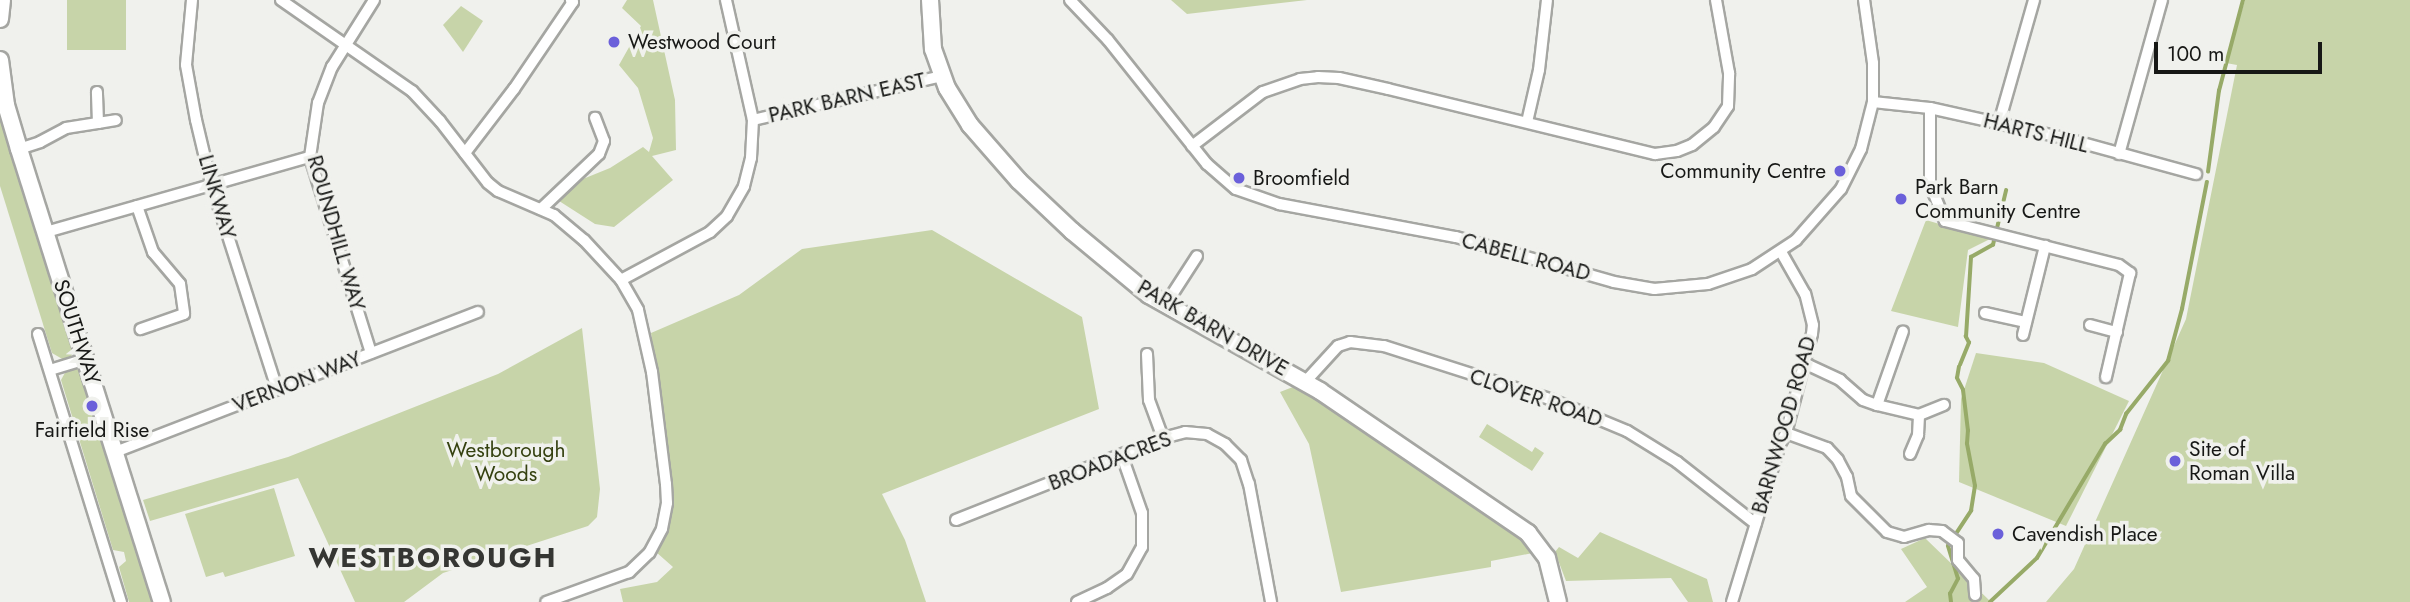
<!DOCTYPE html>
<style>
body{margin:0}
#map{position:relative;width:2410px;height:602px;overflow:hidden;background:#f0f1ed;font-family:Jost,sans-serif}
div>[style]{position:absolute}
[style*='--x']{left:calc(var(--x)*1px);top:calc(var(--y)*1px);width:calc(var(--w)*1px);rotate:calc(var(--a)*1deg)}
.green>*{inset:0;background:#c7d4a9;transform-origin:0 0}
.stream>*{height:3.5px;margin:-1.75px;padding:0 1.75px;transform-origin:1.75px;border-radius:1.75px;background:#97aa68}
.roads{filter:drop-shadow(2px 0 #a5a6a2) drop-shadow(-2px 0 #a5a6a2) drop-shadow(0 2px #a5a6a2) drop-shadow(0 -2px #a5a6a2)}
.street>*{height:10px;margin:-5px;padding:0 5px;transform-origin:5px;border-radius:5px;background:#fff}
.secondary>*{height:16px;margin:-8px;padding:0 8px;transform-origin:8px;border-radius:8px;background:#fff}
.dots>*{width:19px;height:19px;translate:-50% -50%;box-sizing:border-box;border:4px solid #f0f1ed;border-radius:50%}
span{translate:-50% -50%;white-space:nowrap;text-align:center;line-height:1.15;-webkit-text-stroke:7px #f0f1ed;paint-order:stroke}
.poi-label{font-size:21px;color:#171816}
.left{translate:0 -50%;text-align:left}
.right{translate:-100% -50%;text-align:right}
.street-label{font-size:21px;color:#171816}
.park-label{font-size:21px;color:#354110}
.district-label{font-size:28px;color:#353633;font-weight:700;letter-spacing:2px}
.scale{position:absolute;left:2154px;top:42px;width:168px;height:32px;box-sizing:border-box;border:4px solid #171816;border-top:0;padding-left:9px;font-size:21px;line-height:24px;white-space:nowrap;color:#171816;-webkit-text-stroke:5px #f0f1ed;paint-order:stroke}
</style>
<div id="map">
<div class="green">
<i style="left:67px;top:0;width:59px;height:50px"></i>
<i style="clip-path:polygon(627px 0,653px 0,675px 100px,676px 150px,652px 156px,673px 180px,614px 227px,595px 224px,556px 199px,578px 181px,610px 168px,643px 147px,649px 152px,653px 138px,638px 88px,619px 65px,641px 26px,622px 8px)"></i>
<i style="clip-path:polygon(1171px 0,1307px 0,1187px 14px)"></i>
<i style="clip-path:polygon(2245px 0,2410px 0,2410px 602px,2046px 602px,2074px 569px,2186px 319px,2237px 65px,2226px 63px)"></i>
<i style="clip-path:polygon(461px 6px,483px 21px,463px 52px,443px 25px)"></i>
<i style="clip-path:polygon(0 108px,75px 349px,70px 358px,64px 360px,52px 353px,0 186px)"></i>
<i style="clip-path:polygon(1926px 220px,1990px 239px,1968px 250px,1958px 327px,1891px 311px)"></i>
<i style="clip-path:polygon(932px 230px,1082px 317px,1099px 409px,882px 494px,905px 540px,926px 602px,623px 602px,620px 589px,657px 582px,673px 567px,656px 552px,667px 531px,673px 503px,651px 333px,739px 295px,802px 249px)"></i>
<i style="clip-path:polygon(582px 328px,600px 489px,597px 517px,588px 526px,443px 573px,404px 602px,355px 602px,298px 478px,150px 521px,143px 500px,288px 457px,498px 374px)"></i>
<i style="clip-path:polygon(1976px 353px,2044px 363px,2129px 401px,2066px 526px,1959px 482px,1961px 399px)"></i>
<i style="clip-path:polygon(73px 367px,82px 372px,155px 602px,129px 602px,119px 567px,126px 561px,124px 552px,113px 550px,61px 380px,67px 369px)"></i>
<i style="clip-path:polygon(1298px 385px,1328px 405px,1538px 552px,1491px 561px,1491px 567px,1341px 592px,1309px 444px,1280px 392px)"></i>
<i style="clip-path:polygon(1487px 424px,1532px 452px,1535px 447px,1544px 453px,1532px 471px,1479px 437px)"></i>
<i style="clip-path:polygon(274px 488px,295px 556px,225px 577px,223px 572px,206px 577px,185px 514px)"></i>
<i style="clip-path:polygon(1600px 532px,1707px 579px,1713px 602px,1688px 602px,1671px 578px,1566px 581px,1555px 552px,1559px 547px,1578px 558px)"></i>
<i style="clip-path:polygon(1925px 538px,1991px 602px,1905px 602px,1927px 587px,1901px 549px)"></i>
</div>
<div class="stream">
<i style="--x:2208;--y:172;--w:82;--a:-82.3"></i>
<i style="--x:2219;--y:91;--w:94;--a:-75.2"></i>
<i style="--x:1960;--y:365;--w:24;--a:-68"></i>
<i style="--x:1969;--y:343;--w:7;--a:-117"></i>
<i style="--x:1966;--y:337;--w:80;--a:-86.4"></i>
<i style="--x:1971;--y:257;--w:25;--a:-29"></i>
<i style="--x:1993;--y:245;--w:56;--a:-76.5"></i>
<i style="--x:1951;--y:602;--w:8;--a:-97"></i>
<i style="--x:1950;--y:594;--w:17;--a:-62"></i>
<i style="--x:1958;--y:579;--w:34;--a:-107"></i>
<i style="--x:1948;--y:546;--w:42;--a:-56.7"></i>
<i style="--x:1971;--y:511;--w:25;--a:-81"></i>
<i style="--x:1975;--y:486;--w:43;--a:-100.8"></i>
<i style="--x:1967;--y:444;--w:13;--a:-86"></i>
<i style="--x:1968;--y:431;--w:41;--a:-97"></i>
<i style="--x:1963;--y:390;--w:13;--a:-117"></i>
<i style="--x:1957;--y:378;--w:11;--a:-80"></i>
<i style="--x:1990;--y:602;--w:64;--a:-43.1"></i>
<i style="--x:2037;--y:558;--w:133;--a:-59.2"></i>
<i style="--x:2105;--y:444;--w:21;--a:-43"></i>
<i style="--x:2120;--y:430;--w:17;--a:-69"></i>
<i style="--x:2126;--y:414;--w:68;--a:-51.6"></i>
<i style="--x:2168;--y:361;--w:54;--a:-74.9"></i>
<i style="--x:2182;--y:309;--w:129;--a:-78.9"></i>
</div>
<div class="roads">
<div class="street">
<i style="--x:192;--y:0;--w:65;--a:95.3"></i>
<i style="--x:186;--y:65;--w:56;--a:79.7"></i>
<i style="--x:196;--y:120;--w:65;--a:76.6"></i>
<i style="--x:211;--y:183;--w:216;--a:72.2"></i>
<i style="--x:281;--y:0;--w:160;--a:34.8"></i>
<i style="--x:412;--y:91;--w:41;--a:47"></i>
<i style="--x:440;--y:121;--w:78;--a:52.3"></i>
<i style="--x:488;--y:183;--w:13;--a:39"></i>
<i style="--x:498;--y:191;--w:61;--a:23.2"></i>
<i style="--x:554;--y:215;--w:39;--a:40"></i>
<i style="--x:584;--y:240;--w:54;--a:47.2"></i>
<i style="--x:621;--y:280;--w:34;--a:60"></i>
<i style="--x:638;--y:310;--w:64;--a:77.3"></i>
<i style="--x:652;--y:372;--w:113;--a:82.9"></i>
<i style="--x:666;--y:484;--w:19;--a:87"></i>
<i style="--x:667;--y:503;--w:26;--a:101"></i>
<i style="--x:662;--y:529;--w:27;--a:118"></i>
<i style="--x:649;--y:553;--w:28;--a:136"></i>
<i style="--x:629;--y:572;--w:88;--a:160.1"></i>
<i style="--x:1070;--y:0;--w:55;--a:46.5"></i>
<i style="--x:1108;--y:40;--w:159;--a:51.4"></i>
<i style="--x:1207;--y:164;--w:38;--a:41"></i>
<i style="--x:1236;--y:189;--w:46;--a:19.2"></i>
<i style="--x:1279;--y:204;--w:180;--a:10.6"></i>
<i style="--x:1456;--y:237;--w:164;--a:15.9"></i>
<i style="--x:1614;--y:282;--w:41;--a:9.9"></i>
<i style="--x:1654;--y:289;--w:54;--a:-5.3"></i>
<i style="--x:1708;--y:284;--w:46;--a:-18.8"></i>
<i style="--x:1752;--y:269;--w:53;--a:-33.4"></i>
<i style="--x:1796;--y:240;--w:68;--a:-48.6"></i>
<i style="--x:1841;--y:189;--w:45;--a:-63.4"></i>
<i style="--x:1861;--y:149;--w:49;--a:-75.7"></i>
<i style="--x:1873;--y:102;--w:39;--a:-90"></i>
<i style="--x:1873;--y:63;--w:64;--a:-98.1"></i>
<i style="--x:1873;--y:102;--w:57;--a:6"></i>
<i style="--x:1930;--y:108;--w:137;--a:12.6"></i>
<i style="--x:2064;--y:138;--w:137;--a:15.3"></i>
<i style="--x:1930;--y:108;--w:76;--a:90"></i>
<i style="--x:1930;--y:184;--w:40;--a:68"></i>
<i style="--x:1945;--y:221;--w:179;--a:14.2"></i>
<i style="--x:2119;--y:265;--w:14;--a:36"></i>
<i style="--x:2130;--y:273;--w:107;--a:103"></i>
<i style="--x:753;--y:120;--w:194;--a:-13.1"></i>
<i style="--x:1527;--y:122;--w:53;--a:-77"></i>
<i style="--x:1539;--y:70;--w:70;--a:-83.5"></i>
<i style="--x:98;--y:123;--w:18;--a:-9"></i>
<i style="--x:1999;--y:123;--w:128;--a:-74.1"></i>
<i style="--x:1192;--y:146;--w:89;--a:-37.3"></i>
<i style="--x:1263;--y:92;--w:39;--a:-19"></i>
<i style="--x:1300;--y:79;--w:18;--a:-6"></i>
<i style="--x:1318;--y:77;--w:21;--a:3"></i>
<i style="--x:1339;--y:78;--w:50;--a:12.7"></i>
<i style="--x:1388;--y:89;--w:275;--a:13.7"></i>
<i style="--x:1655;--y:154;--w:22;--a:-8"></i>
<i style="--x:1677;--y:151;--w:16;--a:-22"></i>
<i style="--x:1692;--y:145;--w:28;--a:-39"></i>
<i style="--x:1714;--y:127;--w:25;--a:-56"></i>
<i style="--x:1728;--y:106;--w:33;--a:-88"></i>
<i style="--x:1729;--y:73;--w:74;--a:-100.1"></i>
<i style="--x:19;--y:149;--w:22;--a:-18"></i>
<i style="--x:40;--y:142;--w:30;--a:-28"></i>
<i style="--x:66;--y:128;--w:32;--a:-9"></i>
<i style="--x:98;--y:123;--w:31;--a:-92"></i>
<i style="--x:465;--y:153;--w:81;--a:-52.6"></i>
<i style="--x:514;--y:89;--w:105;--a:-55.9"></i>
<i style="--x:573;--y:2;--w:3;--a:-135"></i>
<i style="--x:2119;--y:154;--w:160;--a:-74.4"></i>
<i style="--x:137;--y:206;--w:49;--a:70.8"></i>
<i style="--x:153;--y:252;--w:42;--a:49.8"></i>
<i style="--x:180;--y:284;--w:30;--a:82"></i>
<i style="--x:184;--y:314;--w:46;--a:160.8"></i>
<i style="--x:541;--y:209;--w:80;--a:-43.5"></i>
<i style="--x:599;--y:154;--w:14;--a:-69"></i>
<i style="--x:604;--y:141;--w:25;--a:-111"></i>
<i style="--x:46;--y:232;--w:274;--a:-15.9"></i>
<i style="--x:621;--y:280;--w:101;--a:-28.3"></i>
<i style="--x:710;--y:232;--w:23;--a:-43"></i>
<i style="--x:727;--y:216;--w:34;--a:-60"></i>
<i style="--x:744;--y:186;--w:29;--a:-76"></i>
<i style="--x:751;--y:158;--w:38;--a:-87"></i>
<i style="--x:753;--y:120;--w:123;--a:-102.7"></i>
<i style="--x:1166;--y:304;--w:57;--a:-57.1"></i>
<i style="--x:1985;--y:313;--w:42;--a:12.4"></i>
<i style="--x:2090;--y:325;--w:28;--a:15"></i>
<i style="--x:38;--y:334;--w:281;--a:72.8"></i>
<i style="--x:2023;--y:335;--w:92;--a:-76.1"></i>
<i style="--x:371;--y:353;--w:205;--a:-107.3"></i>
<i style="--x:310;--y:157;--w:55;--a:-81.6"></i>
<i style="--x:318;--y:103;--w:39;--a:-69"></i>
<i style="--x:332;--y:67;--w:79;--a:-57.9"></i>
<i style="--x:1147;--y:354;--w:46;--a:87.5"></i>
<i style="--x:1149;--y:400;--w:40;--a:69.8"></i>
<i style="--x:1804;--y:363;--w:40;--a:25"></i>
<i style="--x:1840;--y:380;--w:30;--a:41"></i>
<i style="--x:1863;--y:400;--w:15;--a:20"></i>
<i style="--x:1877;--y:405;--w:43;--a:13.4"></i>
<i style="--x:1919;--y:415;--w:27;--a:-22"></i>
<i style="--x:50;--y:370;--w:38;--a:-17"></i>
<i style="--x:1305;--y:382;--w:49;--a:-47.5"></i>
<i style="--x:1338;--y:346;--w:13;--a:-18"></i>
<i style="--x:1350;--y:342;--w:34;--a:7"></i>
<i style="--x:1384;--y:346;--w:174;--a:17.7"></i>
<i style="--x:1550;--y:399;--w:83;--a:22.6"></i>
<i style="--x:1627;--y:431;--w:59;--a:31.8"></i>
<i style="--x:1677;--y:462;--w:100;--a:38.1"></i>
<i style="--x:1877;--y:405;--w:78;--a:-70.6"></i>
<i style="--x:1786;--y:433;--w:44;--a:20.1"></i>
<i style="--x:1827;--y:448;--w:16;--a:47"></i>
<i style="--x:1838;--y:460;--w:19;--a:62"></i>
<i style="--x:1847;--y:477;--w:19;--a:78"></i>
<i style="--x:1851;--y:496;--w:51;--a:45"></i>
<i style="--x:1887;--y:532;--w:18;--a:16"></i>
<i style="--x:1904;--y:537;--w:26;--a:-16"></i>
<i style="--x:1929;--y:530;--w:13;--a:4"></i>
<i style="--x:1942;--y:531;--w:20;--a:37"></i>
<i style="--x:1958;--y:543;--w:17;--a:90"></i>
<i style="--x:1958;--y:560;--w:25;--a:50"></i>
<i style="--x:1974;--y:579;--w:16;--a:86"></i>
<i style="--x:115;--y:452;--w:389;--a:-21.1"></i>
<i style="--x:1910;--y:454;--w:21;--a:-67"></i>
<i style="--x:1918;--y:435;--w:20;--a:-87"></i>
<i style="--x:956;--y:520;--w:223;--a:-21.6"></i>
<i style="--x:1163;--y:438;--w:23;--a:-15"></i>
<i style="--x:1185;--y:432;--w:22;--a:5"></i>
<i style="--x:1207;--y:434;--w:21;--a:29"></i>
<i style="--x:1225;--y:444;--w:23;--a:45"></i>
<i style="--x:1241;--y:460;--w:25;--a:72"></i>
<i style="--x:1249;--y:484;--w:120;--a:79.4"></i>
<i style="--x:1077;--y:602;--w:33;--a:-25"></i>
<i style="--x:1107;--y:588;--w:24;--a:-35"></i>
<i style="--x:1127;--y:574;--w:31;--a:-61"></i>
<i style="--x:1142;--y:547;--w:34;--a:-90"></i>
<i style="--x:1142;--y:513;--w:60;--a:-109.3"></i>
<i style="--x:1732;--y:602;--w:165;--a:-73.1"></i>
<i style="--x:1780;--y:444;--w:13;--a:-61"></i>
<i style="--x:1786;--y:433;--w:102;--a:-75.3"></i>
<i style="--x:1812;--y:334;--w:9;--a:-84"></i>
<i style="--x:1813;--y:325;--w:32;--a:-104"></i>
<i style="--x:1805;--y:294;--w:48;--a:-119.7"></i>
</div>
<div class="secondary">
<i style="--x:930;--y:0;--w:49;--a:86.5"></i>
<i style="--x:933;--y:49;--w:41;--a:70.3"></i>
<i style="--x:947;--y:88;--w:44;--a:58.1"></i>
<i style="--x:970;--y:125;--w:74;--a:48.8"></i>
<i style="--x:1019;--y:181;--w:73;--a:43.3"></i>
<i style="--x:1072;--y:231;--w:100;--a:39.7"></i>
<i style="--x:1149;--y:295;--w:196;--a:29.3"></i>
<i style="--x:1320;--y:391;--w:252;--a:34.3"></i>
<i style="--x:1528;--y:533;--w:31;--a:53"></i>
<i style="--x:1547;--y:558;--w:45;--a:76"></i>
<i style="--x:0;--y:19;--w:19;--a:-84"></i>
<i style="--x:0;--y:60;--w:45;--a:82.4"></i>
<i style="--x:6;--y:105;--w:46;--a:73.5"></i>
<i style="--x:19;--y:149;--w:475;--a:72.5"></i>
</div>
</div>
<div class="dots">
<i style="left:614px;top:42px;background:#6b60da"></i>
<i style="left:1840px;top:171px;background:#6b60da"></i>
<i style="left:1239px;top:178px;background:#6b60da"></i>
<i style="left:1901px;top:199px;background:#6b60da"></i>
<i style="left:92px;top:406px;background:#6b60da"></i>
<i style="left:2175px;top:461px;background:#6b60da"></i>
<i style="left:1998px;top:534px;background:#6b60da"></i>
</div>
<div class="poi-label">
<span class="left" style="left:628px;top:42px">Westwood Court</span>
<span class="right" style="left:1826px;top:171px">Community Centre</span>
<span class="left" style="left:1253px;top:178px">Broomfield</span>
<span class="left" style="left:1915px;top:199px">Park Barn<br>Community Centre</span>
<span style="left:92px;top:430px">Fairfield Rise</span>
<span class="left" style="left:2189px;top:461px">Site of<br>Roman Villa</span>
<span class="left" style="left:2012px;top:534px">Cavendish Place</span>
</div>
<div class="street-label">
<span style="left:847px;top:98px;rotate:-13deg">PARK BARN EAST</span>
<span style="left:2036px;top:133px;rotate:14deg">HARTS HILL</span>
<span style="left:217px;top:197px;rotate:74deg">LINKWAY</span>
<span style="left:336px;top:233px;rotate:74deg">ROUNDHILL WAY</span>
<span style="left:1526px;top:257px;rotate:15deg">CABELL ROAD</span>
<span style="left:1213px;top:328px;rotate:30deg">PARK BARN DRIVE</span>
<span style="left:77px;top:332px;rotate:72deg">SOUTHWAY</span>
<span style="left:297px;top:382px;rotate:-21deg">VERNON WAY</span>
<span style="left:1536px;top:398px;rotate:19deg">CLOVER ROAD</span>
<span style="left:1784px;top:425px;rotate:-74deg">BARNWOOD ROAD</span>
<span style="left:1110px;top:461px;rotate:-21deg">BROADACRES</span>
</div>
<div class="park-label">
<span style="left:506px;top:462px">Westborough<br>Woods</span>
</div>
<div class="district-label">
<span style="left:433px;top:558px">WESTBOROUGH</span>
</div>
<div class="scale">100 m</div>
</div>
